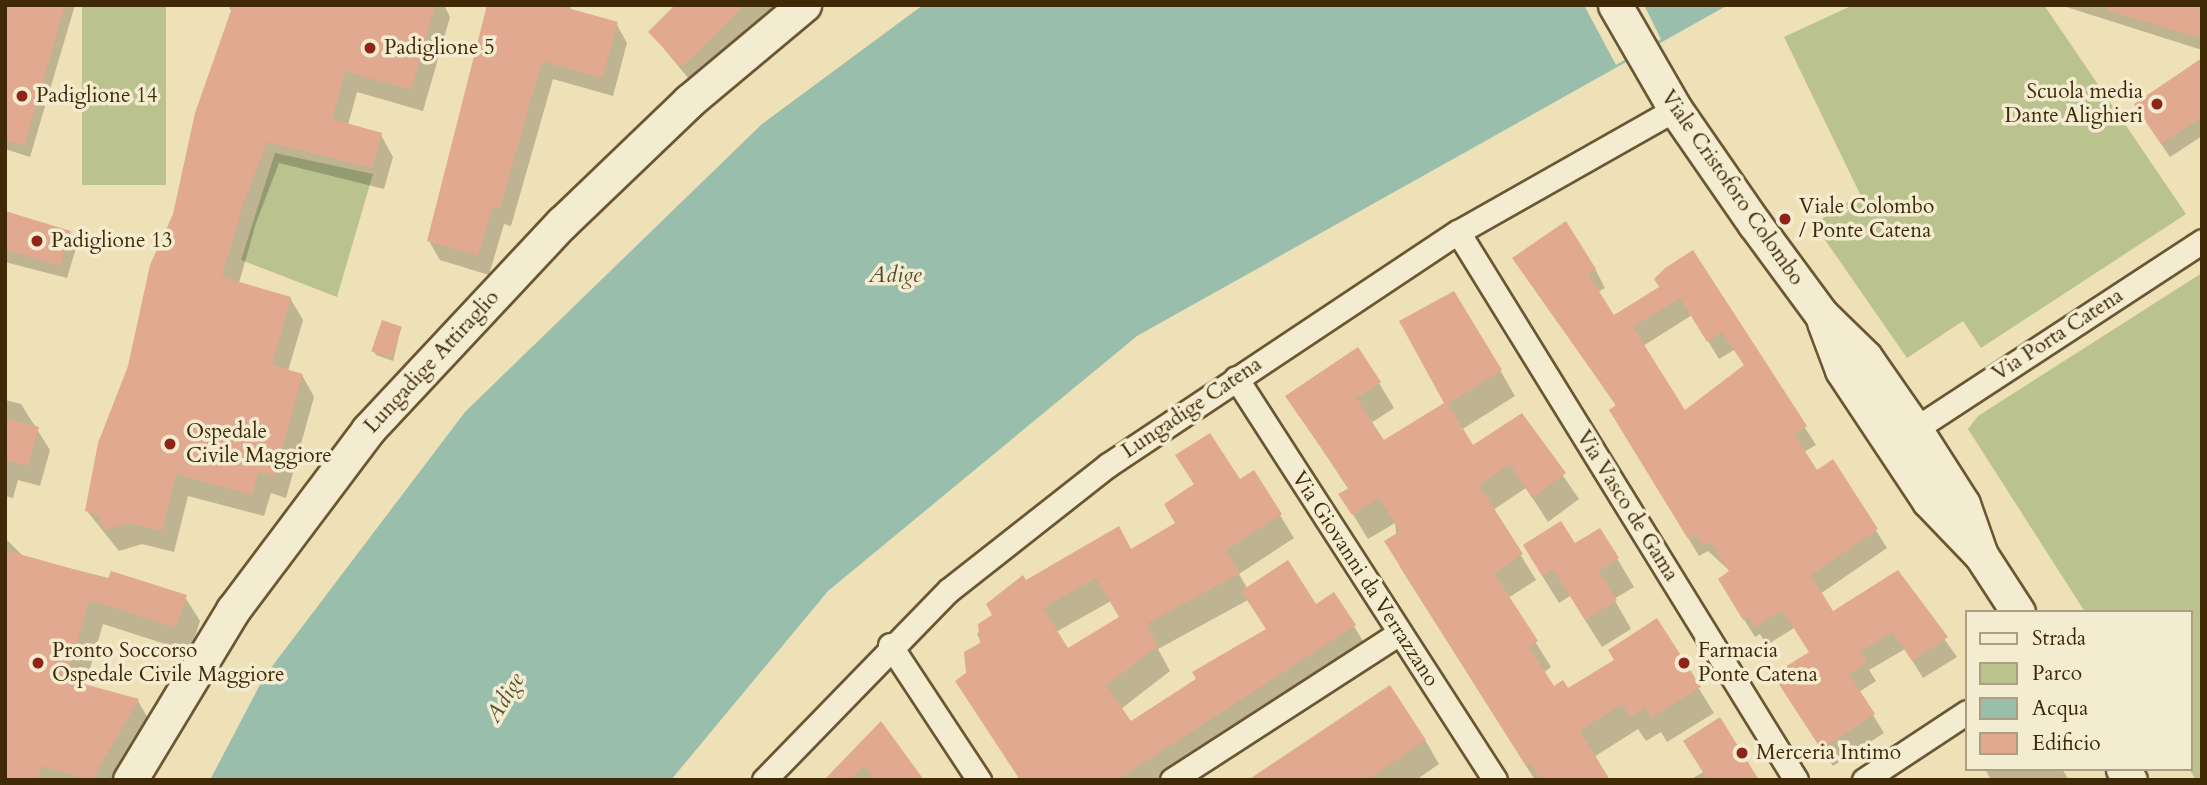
<!DOCTYPE html>
<style>
body{margin:0}
#map{position:relative;width:2207px;height:785px;overflow:hidden;background:#eee1b7;font-family:Cardo,serif}
div>[style]{position:absolute}
[style*='--x']{left:calc(var(--x)*1px);top:calc(var(--y)*1px);width:calc(var(--w)*1px);rotate:calc(var(--a)*1deg)}
.green>*{inset:0;background:#bac28e;transform-origin:0 0}
.water>*{inset:0;background:#99beac}
.pier>*{inset:0;background:#eee1b7}
.shadow>*{inset:0;background:#0003}
.building>*{inset:0;background:#e2a991;transform-origin:0 0}
.roads{filter:drop-shadow(2px 0 #6b5733) drop-shadow(-2px 0 #6b5733) drop-shadow(0 2px #6b5733) drop-shadow(0 -2px #6b5733)}
.street>*{height:23px;margin:-11.5px;padding:0 11.5px;transform-origin:11.5px;border-radius:11.5px;background:#f4ecd0}
.secondary>*{height:33px;margin:-16.5px;padding:0 16.5px;transform-origin:16.5px;border-radius:16.5px;background:#f4ecd0}
.dots>*{width:19px;height:19px;translate:-50% -50%;box-sizing:border-box;border:4px solid #f4ecd0;border-radius:50%}
span{translate:-50% -50%;white-space:nowrap;text-align:center;line-height:1.15;-webkit-text-stroke:7px #f4ecd0;paint-order:stroke}
.poi-label{font-size:21px;color:#3f2907}
.left{translate:0 -50%;text-align:left}
.right{translate:-100% -50%;text-align:right}
.street-label{font-size:21px;color:#3f2907}
.water-label{font-size:23px;color:#564e30;font-style:italic}
.frame{position:absolute;inset:0;border:7px solid #3f2907;pointer-events:none}
.legend{position:absolute;left:1965px;top:610px;width:228px;height:161px;box-sizing:border-box;background:#f4ecd0;border:2px solid #ac9e80;margin:0;padding:9px 12px;list-style:none;font-size:21px;color:#3f2907}
.legend li{display:flex;align-items:center;gap:14px;height:35px}
.legend b{width:35px;border:2px solid #ac9e80}
</style>
<div id="map">
<div class="green">
<i style="left:82px;top:5px;width:84px;height:180px"></i>
<i style="clip-path:polygon(1853px 5px,2044px 5px,2186px 214px,1981px 348px,1963px 321px,1907px 358px,1814px 224px,1860px 194px,1784px 37px)"></i>
<i style="clip-path:polygon(275px 153px,373px 174px,337px 297px,241px 260px)"></i>
<i style="clip-path:polygon(2202px 273px,2202px 780px,2196px 780px,2189px 769px,2191px 612px,2085px 612px,1968px 429px,1978px 416px)"></i>
</div>
<div class="water">
<i style="clip-path:polygon(923px 5px,1728px 5px,1137px 336px,828px 591px,671px 780px,210px 780px,264px 677px,465px 412px,762px 124px)"></i>
</div>
<div class="pier">
<i style="clip-path:polygon(1584px 5px,1644px 5px,1661px 39px,1616px 65px)"></i>
</div>
<div class="shadow">
<i style="clip-path:polygon(5px 5px,75px 5px,30px 157px,5px 149px)"></i>
<i style="clip-path:polygon(228px 5px,444px 5px,450px 17px,423px 111px,357px 92px,348px 125px,381px 135px,393px 157px,384px 189px,279px 163px,256px 223px,239px 283px,290px 298px,303px 320px,288px 371px,302px 375px,314px 397px,286px 498px,271px 493px,264px 516px,188px 496px,174px 552px,142px 544px,119px 551px,87px 511px,232px 13px)"></i>
<i style="clip-path:polygon(490px 5px,571px 5px,570px 11px,616px 23px,627px 43px,613px 96px,553px 79px,511px 226px,504px 224px,489px 275px,440px 260px,429px 241px)"></i>
<i style="clip-path:polygon(678px 5px,776px 5px,694px 85px,650px 32px)"></i>
<i style="clip-path:polygon(2202px 5px,2202px 50px,2060px 5px)"></i>
<i style="clip-path:polygon(2202px 60px,2202px 136px,2170px 157px,2144px 119px)"></i>
<i style="clip-path:polygon(5px 211px,70px 233px,77px 245px,67px 278px,5px 262px)"></i>
<i style="clip-path:polygon(evenodd,1693px 252px,1816px 445px,1804px 452px,1817px 472px,1832px 461px,1887px 548px,1820px 594px,1833px 613px,1897px 572px,1957px 657px,1923px 678px,1905px 649px,1869px 670px,1876px 681px,1859px 692px,1884px 733px,1833px 766px,1789px 699px,1810px 653px,1794px 628px,1767px 645px,1760px 634px,1755px 637px,1731px 598px,1731px 572px,1708px 551px,1699px 556px,1622px 428px,1617px 407px,1514px 258px,1595px 269px,1605px 288px,1598px 292px,1614px 317px,1661px 288px,1693px 252px,1692px 315px,1719px 359px,1734px 350px,1745px 366px,1685px 412px,1643px 346px,1692px 315px)"></i>
<i style="clip-path:polygon(401px 328px,393px 361px,376px 355px,373px 350px)"></i>
<i style="clip-path:polygon(1500px 370px,1515px 396px,1461px 430px,1472px 448px,1522px 416px,1579px 499px,1548px 522px,1526px 488px,1493px 510px,1536px 580px,1508px 598px,1551px 667px,1543px 673px,1553px 689px,1568px 690px,1616px 661px,1657px 621px,1714px 713px,1667px 742px,1661px 732px,1646px 741px,1638px 729px,1594px 757px,1608px 780px,1535px 780px,1400px 567px,1395px 523px,1368px 539px,1341px 495px,1349px 490px,1287px 396px,1379px 383px,1394px 408px,1371px 423px,1383px 442px)"></i>
<i style="clip-path:polygon(5px 400px,21px 404px,50px 450px,40px 486px,18px 480px,13px 498px,5px 496px)"></i>
<i style="clip-path:polygon(evenodd,1177px 456px,1280px 515px,1294px 538px,1239px 574px,1247px 588px,1316px 606px,1354px 626px,1368px 650px,1169px 780px,1020px 780px,968px 674px,982px 644px,977px 634px,994px 615px,988px 604px,1118px 529px,1131px 551px,1177px 524px,1195px 486px,1177px 456px,1248px 600px,1267px 630px,1131px 724px,1121px 709px,1170px 671px,1158px 649px,1248px 600px,1177px 456px,1111px 601px,1121px 618px,1067px 650px,1056px 632px,1111px 601px)"></i>
<i style="clip-path:polygon(1600px 530px,1634px 587px,1614px 599px,1631px 629px,1602px 647px,1570px 596px,1559px 603px,1541px 574px)"></i>
<i style="clip-path:polygon(5px 538px,24px 557px,185px 597px,200px 621px,190px 652px,103px 624px,85px 686px,138px 701px,152px 725px,119px 780px,5px 780px)"></i>
<i style="clip-path:polygon(880px 724px,920px 780px,826px 780px)"></i>
<i style="clip-path:polygon(1425px 740px,1439px 764px,1416px 780px,1255px 780px)"></i>
<i style="clip-path:polygon(1985px 769px,2062px 769px,2069px 780px,1991px 780px)"></i>
<i style="clip-path:polygon(1703px 772px,1757px 780px,1690px 780px)"></i>
</div>
<div class="building">
<i style="clip-path:polygon(5px 5px,65px 5px,24px 146px,5px 140px)"></i>
<i style="clip-path:polygon(233px 5px,435px 5px,411px 90px,345px 71px,332px 119px,382px 133px,372px 168px,267px 142px,244px 201px,222px 277px,291px 297px,272px 365px,303px 374px,274px 477px,258px 472px,252px 495px,176px 474px,162px 531px,129px 523px,105px 530px,98px 515px,85px 511px,98px 443px,128px 366px,150px 265px,173px 214px,195px 113px)"></i>
<i style="clip-path:polygon(487px 5px,557px 5px,618px 22px,602px 78px,542px 61px,500px 208px,493px 206px,478px 256px,427px 241px)"></i>
<i style="clip-path:polygon(675px 5px,745px 5px,682px 67px,648px 32px)"></i>
<i style="clip-path:polygon(2108px 5px,2202px 5px,2202px 39px,2107px 10px)"></i>
<i style="clip-path:polygon(2202px 58px,2202px 117px,2161px 144px,2134px 104px)"></i>
<i style="clip-path:polygon(5px 211px,71px 231px,60px 266px,5px 250px)"></i>
<i style="clip-path:polygon(evenodd,1566px 221px,1596px 269px,1588px 274px,1614px 315px,1659px 287px,1654px 279px,1665px 268px,1693px 250px,1807px 426px,1794px 434px,1817px 470px,1833px 459px,1878px 529px,1811px 575px,1833px 611px,1898px 570px,1948px 637px,1912px 661px,1893px 632px,1860px 652px,1867px 662px,1849px 674px,1875px 714px,1821px 749px,1776px 680px,1777px 672px,1809px 652px,1782px 610px,1755px 627px,1748px 617px,1743px 620px,1718px 579px,1729px 571px,1710px 542px,1703px 546px,1696px 534px,1688px 539px,1609px 410px,1616px 405px,1512px 258px,1566px 221px,1680px 298px,1707px 342px,1722px 332px,1744px 365px,1685px 410px,1633px 327px,1680px 298px)"></i>
<i style="clip-path:polygon(1454px 291px,1502px 370px,1448px 404px,1473px 445px,1522px 413px,1566px 473px,1532px 498px,1510px 464px,1479px 485px,1523px 554px,1494px 573px,1538px 641px,1529px 647px,1554px 686px,1563px 680px,1568px 688px,1614px 660px,1608px 650px,1657px 618px,1701px 687px,1651px 718px,1645px 708px,1630px 717px,1622px 704px,1580px 731px,1610px 780px,1541px 780px,1530px 763px,1526px 766px,1384px 541px,1400px 531px,1379px 498px,1352px 515px,1338px 494px,1349px 488px,1285px 396px,1358px 347px,1381px 382px,1356px 398px,1384px 440px,1444px 403px,1399px 321px)"></i>
<i style="left:382px;top:320px;width:21px;height:33px;rotate:19deg"></i>
<i style="clip-path:polygon(5px 418px,39px 427px,28px 466px,5px 460px)"></i>
<i style="clip-path:polygon(evenodd,1210px 433px,1240px 479px,1254px 470px,1282px 514px,1226px 550px,1240px 573px,1146px 624px,1158px 646px,1106px 685px,1131px 721px,1196px 679px,1192px 672px,1266px 629px,1241px 591px,1288px 560px,1316px 604px,1334px 592px,1356px 625px,1117px 780px,1020px 780px,955px 681px,966px 673px,964px 652px,980px 643px,978px 624px,992px 615px,986px 604px,1023px 575px,1026px 580px,1119px 526px,1131px 549px,1175px 523px,1164px 504px,1194px 484px,1175px 455px,1210px 433px,1096px 578px,1119px 617px,1068px 648px,1043px 608px,1096px 578px)"></i>
<i style="clip-path:polygon(1561px 521px,1575px 543px,1600px 528px,1619px 558px,1598px 571px,1617px 600px,1585px 620px,1553px 569px,1542px 576px,1523px 545px)"></i>
<i style="clip-path:polygon(5px 550px,108px 579px,111px 571px,187px 595px,176px 628px,89px 600px,66px 679px,139px 699px,92px 780px,41px 766px,37px 780px,5px 780px)"></i>
<i style="clip-path:polygon(1390px 685px,1426px 740px,1367px 780px,1248px 780px)"></i>
<i style="clip-path:polygon(1720px 717px,1759px 780px,1708px 780px,1683px 741px)"></i>
<i style="clip-path:polygon(881px 721px,924px 780px,875px 780px,865px 765px,850px 780px,824px 780px)"></i>
</div>
<div class="roads">
<div class="street">
<i style="--x:1458;--y:232;--w:644;--a:58.33"></i>
<i style="--x:1236;--y:378;--w:478;--a:57.2"></i>
<i style="--x:1915;--y:429;--w:343;--a:-33.2"></i>
<i style="--x:890;--y:645;--w:162;--a:56.6"></i>
<i style="--x:764;--y:780;--w:265;--a:-45.8"></i>
<i style="--x:949;--y:590;--w:202;--a:-38.2"></i>
<i style="--x:1108;--y:465;--w:420;--a:-33.7"></i>
<i style="--x:1458;--y:232;--w:249;--a:-29.5"></i>
<i style="--x:1172;--y:780;--w:270;--a:-32.9"></i>
<i style="--x:1864;--y:780;--w:123;--a:-33.4"></i>
</div>
<div class="secondary">
<i style="--x:1615;--y:5;--w:120;--a:60"></i>
<i style="--x:1675;--y:109;--w:139;--a:55.3"></i>
<i style="--x:1754;--y:223;--w:113;--a:53.6"></i>
<i style="--x:1821;--y:314;--w:62;--a:44.3"></i>
<i style="--x:1865;--y:357;--w:88;--a:55.2"></i>
<i style="--x:1915;--y:429;--w:89;--a:57.4"></i>
<i style="--x:1963;--y:504;--w:54;--a:70.6"></i>
<i style="--x:1981;--y:555;--w:68;--a:57"></i>
<i style="--x:1824;--y:322;--w:51;--a:69.4"></i>
<i style="--x:1842;--y:370;--w:157;--a:56.4"></i>
<i style="--x:1929;--y:501;--w:74;--a:46.1"></i>
<i style="--x:2123;--y:769;--w:13;--a:58"></i>
<i style="--x:130;--y:780;--w:199;--a:-58.8"></i>
<i style="--x:233;--y:610;--w:225;--a:-53.1"></i>
<i style="--x:368;--y:430;--w:284;--a:-46.9"></i>
<i style="--x:562;--y:223;--w:176;--a:-43.8"></i>
<i style="--x:689;--y:101;--w:150;--a:-39.9"></i>
</div>
</div>
<div class="dots">
<i style="left:370px;top:48px;background:#8f2418"></i>
<i style="left:22px;top:96px;background:#8f2418"></i>
<i style="left:2157px;top:104px;background:#8f2418"></i>
<i style="left:1785px;top:219px;background:#8f2418"></i>
<i style="left:37px;top:241px;background:#8f2418"></i>
<i style="left:170px;top:444px;background:#8f2418"></i>
<i style="left:38px;top:663px;background:#8f2418"></i>
<i style="left:1684px;top:663px;background:#8f2418"></i>
<i style="left:1742px;top:753px;background:#8f2418"></i>
</div>
<div class="poi-label">
<span class="left" style="left:384px;top:48px">Padiglione 5</span>
<span class="right" style="left:2143px;top:104px">Scuola media<br>Dante Alighieri</span>
<span class="left" style="left:36px;top:96px">Padiglione 14</span>
<span class="left" style="left:1799px;top:219px">Viale Colombo<br>/ Ponte Catena</span>
<span class="left" style="left:51px;top:241px">Padiglione 13</span>
<span class="left" style="left:186px;top:444px">Ospedale<br>Civile Maggiore</span>
<span class="left" style="left:52px;top:663px">Pronto Soccorso<br>Ospedale Civile Maggiore</span>
<span class="left" style="left:1698px;top:663px">Farmacia<br>Ponte Catena</span>
<span class="left" style="left:1756px;top:753px">Merceria Intimo</span>
</div>
<div class="street-label">
<span style="left:1732px;top:188px;rotate:55deg">Viale Cristoforo Colombo</span>
<span style="left:2058px;top:335px;rotate:-33deg">Via Porta Catena</span>
<span style="left:432px;top:362px;rotate:-47deg">Lungadige Attiraglio</span>
<span style="left:1192px;top:408px;rotate:-34deg">Lungadige Catena</span>
<span style="left:1627px;top:506px;rotate:58deg">Via Vasco de Gama</span>
<span style="left:1365px;top:579px;rotate:57deg">Via Giovanni da Verrazzano</span>
</div>
<div class="water-label">
<span style="left:895px;top:275px">Adige</span>
<span style="left:505px;top:698px;rotate:-59deg">Adige</span>
</div>
<div class="frame"></div>
<ul class="legend">
<li><b style="height:9px;background:#f4ecd0"></b>Strada</li>
<li><b style="height:19px;background:#bac28e"></b>Parco</li>
<li><b style="height:19px;background:#99beac"></b>Acqua</li>
<li><b style="height:19px;background:#e2a991"></b>Edificio</li>
</ul>
</div>
